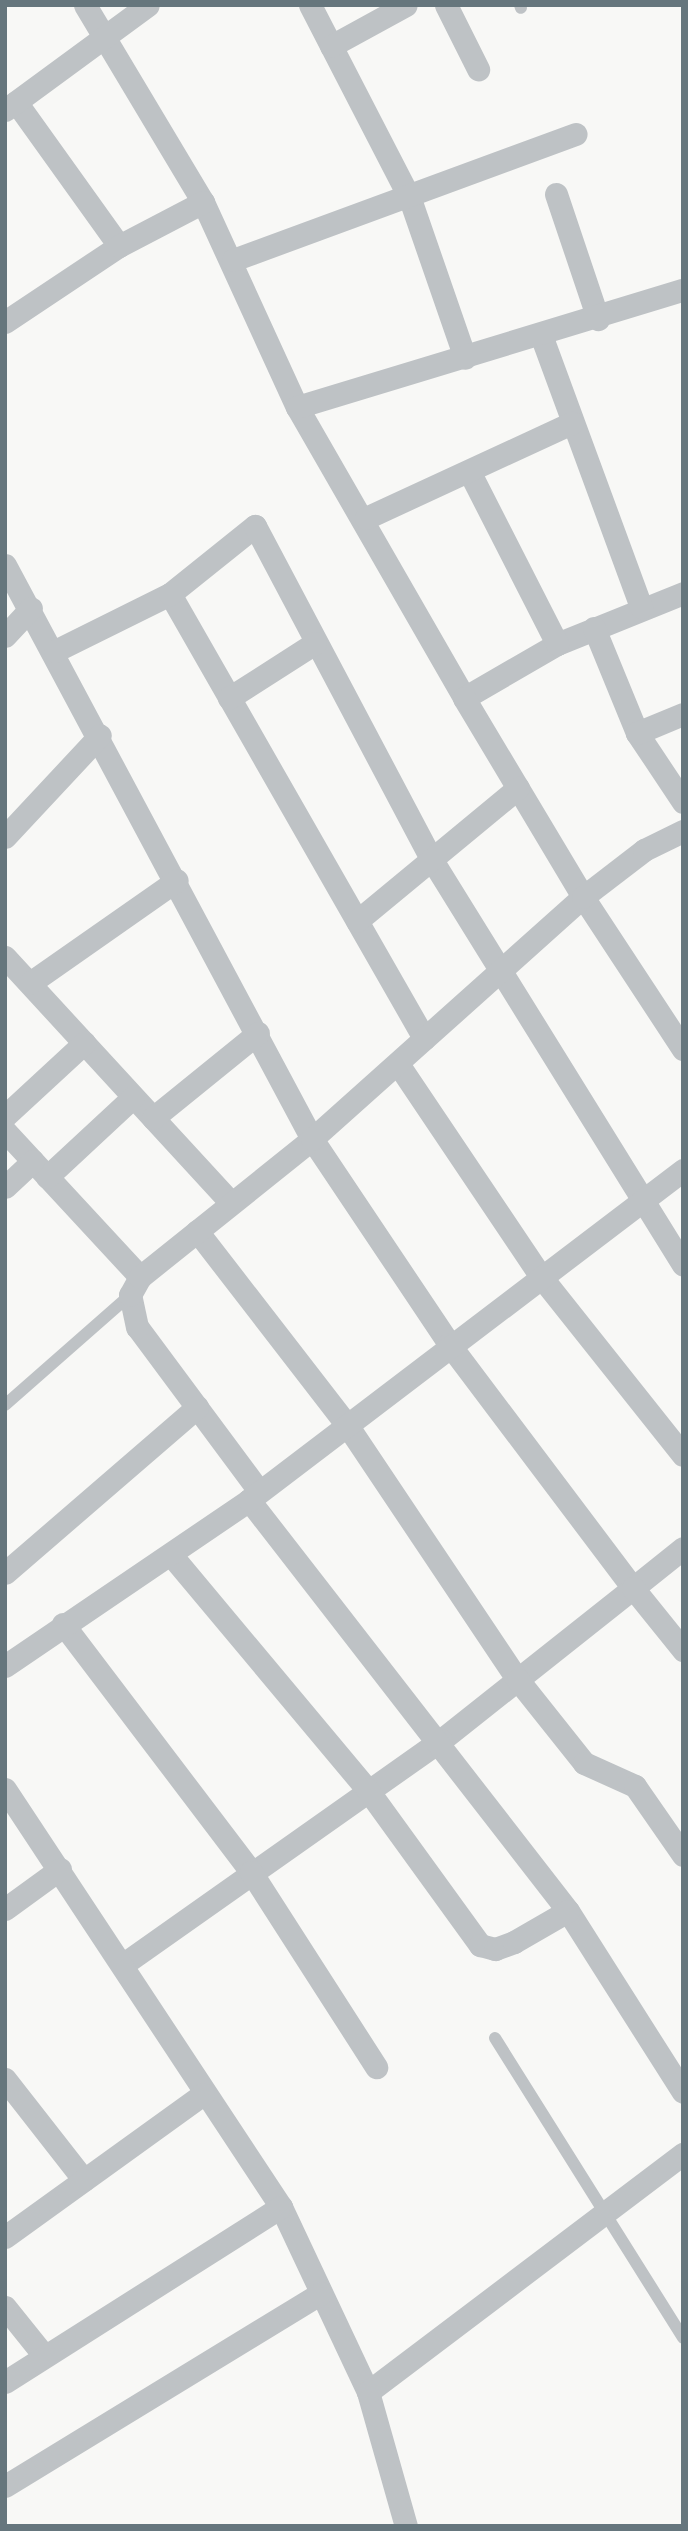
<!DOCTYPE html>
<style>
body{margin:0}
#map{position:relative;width:688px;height:2531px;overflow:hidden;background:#f8f8f6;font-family:"DejaVu Sans",sans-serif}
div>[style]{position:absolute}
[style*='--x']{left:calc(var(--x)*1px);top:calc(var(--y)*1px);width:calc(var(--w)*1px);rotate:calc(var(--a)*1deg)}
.lane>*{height:12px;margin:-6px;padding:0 6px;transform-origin:6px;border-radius:6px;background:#bec2c5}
.street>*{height:23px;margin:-11.5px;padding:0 11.5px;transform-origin:11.5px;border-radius:11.5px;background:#bec2c5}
span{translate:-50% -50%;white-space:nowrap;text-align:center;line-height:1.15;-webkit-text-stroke:7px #fff;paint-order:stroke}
.frame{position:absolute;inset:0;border:7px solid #66767d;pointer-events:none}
</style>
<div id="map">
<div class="lane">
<i style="--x:520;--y:5;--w:3;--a:72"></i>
<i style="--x:5;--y:1405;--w:167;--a:-41.3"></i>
<i style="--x:495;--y:2038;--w:354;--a:57.9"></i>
</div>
<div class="street">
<i style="--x:85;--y:5;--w:230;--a:59.1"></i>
<i style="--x:203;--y:202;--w:226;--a:65.4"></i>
<i style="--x:297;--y:407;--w:336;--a:60.1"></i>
<i style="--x:464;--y:698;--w:108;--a:-30.1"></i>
<i style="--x:557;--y:644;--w:136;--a:-22"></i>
<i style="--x:310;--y:5;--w:218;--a:62.7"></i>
<i style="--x:410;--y:199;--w:168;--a:70.9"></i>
<i style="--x:446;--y:5;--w:72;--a:63.4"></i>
<i style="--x:331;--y:46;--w:85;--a:-28.7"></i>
<i style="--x:16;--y:102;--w:177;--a:54.4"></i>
<i style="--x:5;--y:110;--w:177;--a:-36.3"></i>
<i style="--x:556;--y:194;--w:132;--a:71.4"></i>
<i style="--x:233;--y:260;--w:365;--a:-20.2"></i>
<i style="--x:5;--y:322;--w:137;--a:-33.7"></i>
<i style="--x:119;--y:246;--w:95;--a:-27.6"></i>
<i style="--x:541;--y:335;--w:290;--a:69.8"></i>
<i style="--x:297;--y:407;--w:403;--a:-16.9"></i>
<i style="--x:470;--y:473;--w:192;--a:63"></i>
<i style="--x:366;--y:518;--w:227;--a:-24.8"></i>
<i style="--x:5;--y:565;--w:651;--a:61.86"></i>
<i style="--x:312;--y:1139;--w:247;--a:56.2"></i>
<i style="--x:449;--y:1344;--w:306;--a:53"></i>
<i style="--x:633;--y:1588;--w:245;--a:141.6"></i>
<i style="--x:441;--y:1740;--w:390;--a:144.8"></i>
<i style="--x:170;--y:594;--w:512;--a:60.23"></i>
<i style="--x:594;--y:628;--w:113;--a:67.7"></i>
<i style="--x:637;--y:733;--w:83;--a:56.3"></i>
<i style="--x:5;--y:636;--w:38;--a:-47"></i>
<i style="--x:55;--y:651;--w:128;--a:-26.4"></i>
<i style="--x:170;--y:594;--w:109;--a:-38.7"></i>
<i style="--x:255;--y:526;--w:378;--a:62.1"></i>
<i style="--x:432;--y:860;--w:476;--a:58.2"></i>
<i style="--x:229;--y:698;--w:102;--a:-32.6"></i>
<i style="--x:464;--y:698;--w:232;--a:59.1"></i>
<i style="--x:583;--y:897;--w:182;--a:56.7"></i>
<i style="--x:637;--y:733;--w:50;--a:-22.4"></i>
<i style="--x:5;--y:837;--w:139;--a:-47"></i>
<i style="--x:357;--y:921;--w:209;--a:-39.6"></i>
<i style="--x:5;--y:957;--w:334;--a:47.4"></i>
<i style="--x:30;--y:983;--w:179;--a:-35"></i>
<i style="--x:398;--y:1064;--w:258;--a:56.1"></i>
<i style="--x:542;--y:1278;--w:226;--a:51.5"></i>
<i style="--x:5;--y:1116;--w:108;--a:-42.7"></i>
<i style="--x:153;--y:1118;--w:135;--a:-39"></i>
<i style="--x:5;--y:1131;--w:199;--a:47.2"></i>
<i style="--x:47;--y:1177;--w:117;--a:-42.9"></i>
<i style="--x:5;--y:1187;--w:38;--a:-43"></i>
<i style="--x:197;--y:1231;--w:245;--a:52.3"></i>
<i style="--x:347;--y:1425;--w:307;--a:56.2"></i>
<i style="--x:518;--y:1680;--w:106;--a:51.5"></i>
<i style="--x:584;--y:1763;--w:56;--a:24.3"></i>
<i style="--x:635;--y:1786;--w:84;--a:55.2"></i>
<i style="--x:259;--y:1491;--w:204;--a:-126.6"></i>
<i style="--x:137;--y:1327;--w:33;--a:-102"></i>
<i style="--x:130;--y:1295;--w:21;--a:-61"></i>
<i style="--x:140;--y:1277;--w:221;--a:-38.7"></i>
<i style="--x:312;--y:1139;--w:363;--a:-41.8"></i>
<i style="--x:583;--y:897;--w:77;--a:-37.6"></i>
<i style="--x:644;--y:850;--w:43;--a:-26"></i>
<i style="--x:249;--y:1500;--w:520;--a:52.18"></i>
<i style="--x:568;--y:1911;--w:214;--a:57.6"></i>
<i style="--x:683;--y:1548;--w:64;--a:141.3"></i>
<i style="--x:633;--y:1588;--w:80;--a:51.1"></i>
<i style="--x:172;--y:1556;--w:304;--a:50.1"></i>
<i style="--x:367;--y:1789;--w:193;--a:54.1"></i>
<i style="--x:480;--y:1945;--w:16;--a:15"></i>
<i style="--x:495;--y:1949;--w:20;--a:-20"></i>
<i style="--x:514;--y:1942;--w:62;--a:-29.9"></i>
<i style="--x:5;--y:1573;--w:254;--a:-40.8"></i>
<i style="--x:63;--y:1624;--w:311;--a:52.8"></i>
<i style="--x:251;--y:1872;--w:232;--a:57.3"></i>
<i style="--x:5;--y:1666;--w:295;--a:-34.2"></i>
<i style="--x:249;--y:1500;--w:545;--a:-37.25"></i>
<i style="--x:5;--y:1789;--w:501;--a:56.56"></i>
<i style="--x:281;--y:2207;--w:204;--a:64.8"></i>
<i style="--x:368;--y:2392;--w:139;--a:74.2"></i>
<i style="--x:5;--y:1909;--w:68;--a:-36"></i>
<i style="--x:5;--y:2079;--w:128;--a:52"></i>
<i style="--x:5;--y:2237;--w:244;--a:-35.8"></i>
<i style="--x:5;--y:2307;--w:59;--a:51.2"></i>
<i style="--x:5;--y:2382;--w:327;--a:-32.4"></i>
<i style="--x:368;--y:2392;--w:395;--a:-37.1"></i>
<i style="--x:5;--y:2486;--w:370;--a:-31.4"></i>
</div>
<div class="frame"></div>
</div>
